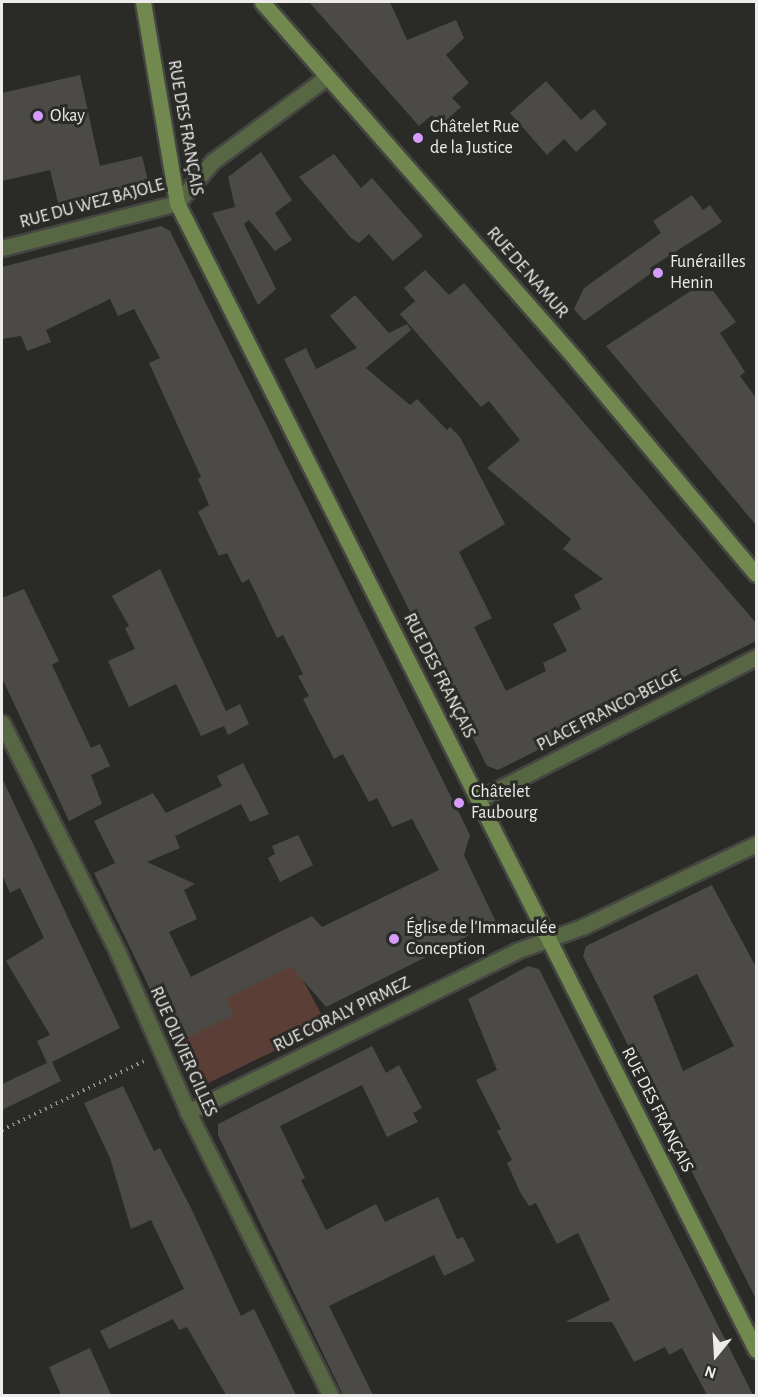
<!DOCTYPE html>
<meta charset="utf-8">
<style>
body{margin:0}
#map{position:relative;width:758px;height:1397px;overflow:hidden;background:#2a2a27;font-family:"Alegreya Sans",sans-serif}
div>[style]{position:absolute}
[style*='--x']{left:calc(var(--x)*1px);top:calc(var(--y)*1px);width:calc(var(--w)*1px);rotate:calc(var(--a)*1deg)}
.green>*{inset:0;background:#5b3f36}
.building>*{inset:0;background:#4c4a47}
.path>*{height:4px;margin-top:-2px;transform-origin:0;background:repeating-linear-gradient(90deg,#91908e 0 1.5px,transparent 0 6px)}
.roads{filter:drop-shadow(2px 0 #454542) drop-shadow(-2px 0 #454542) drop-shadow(0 2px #454542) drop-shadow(0 -2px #454542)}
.minor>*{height:15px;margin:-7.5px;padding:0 7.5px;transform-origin:7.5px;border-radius:7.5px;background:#586743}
.secondary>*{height:15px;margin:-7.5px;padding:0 7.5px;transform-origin:7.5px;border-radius:7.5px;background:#71894f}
.dots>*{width:16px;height:16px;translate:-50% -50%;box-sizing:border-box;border:3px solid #2a2a27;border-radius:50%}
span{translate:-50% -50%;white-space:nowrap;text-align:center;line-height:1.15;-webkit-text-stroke:6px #2a2a27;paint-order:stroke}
.poi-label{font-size:18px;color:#edecea}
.left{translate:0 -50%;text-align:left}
.street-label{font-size:18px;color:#edecea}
.frame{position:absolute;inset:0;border:3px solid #edecea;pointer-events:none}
.north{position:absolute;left:686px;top:1325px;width:60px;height:60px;-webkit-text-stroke:4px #2a2a27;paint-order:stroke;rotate:198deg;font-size:16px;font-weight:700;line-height:24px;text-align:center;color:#edecea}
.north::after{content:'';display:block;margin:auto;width:21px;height:27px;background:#edecea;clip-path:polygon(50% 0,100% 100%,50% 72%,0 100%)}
</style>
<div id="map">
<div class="green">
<i style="clip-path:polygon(293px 925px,306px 951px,295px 965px,327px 1025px,198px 1088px,154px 996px)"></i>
</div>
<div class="building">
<i style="clip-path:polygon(309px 2px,390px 2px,407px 40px,456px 20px,464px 38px,446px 55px,469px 83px,452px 98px,461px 107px,441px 125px,432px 115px,419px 126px)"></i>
<i style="clip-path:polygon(80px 75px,100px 166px,142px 156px,150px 189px,60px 211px,50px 170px,2px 181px,2px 93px)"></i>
<i style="clip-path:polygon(546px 81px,581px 120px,594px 109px,607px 124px,576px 152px,564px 139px,547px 155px,510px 113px)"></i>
<i style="clip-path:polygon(261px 152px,292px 200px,275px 213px,292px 240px,275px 251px,249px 220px,244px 224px,276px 289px,258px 305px,212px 213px,235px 207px,228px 177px)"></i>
<i style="clip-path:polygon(334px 154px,361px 188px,372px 178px,423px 236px,393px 261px,369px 234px,359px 243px,351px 238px,299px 177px)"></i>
<i style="clip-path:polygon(692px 195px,703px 210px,710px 205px,722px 222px,650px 268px,653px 272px,584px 321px,574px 309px,584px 288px,661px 233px,653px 221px)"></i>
<i style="clip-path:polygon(161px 226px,170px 231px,470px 835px,464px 855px,496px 922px,326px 1007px,291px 966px,226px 999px,234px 1015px,176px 1043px,94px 873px,115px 863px,94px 821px,153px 793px,166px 813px,222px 786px,217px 776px,243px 763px,269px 814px,250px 822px,241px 804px,175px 836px,180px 848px,147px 862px,195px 884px,184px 890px,197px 919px,169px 932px,191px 977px,312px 916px,322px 927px,439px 870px,412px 819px,392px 827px,377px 798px,369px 802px,343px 754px,334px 759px,303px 699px,309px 696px,298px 676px,303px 674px,283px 635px,277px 638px,249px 579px,242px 583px,227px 553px,219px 556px,198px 512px,209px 505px,198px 479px,201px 477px,149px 363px,160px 358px,134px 309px,118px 316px,110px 299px,46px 330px,51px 342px,27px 351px,21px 336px,2px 339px,2px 267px)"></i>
<i style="clip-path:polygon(425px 270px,449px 295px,464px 283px,756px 623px,756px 641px,498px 770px,487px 766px,284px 359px,306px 348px,316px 369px,357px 348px,330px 316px,355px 295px,389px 333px,407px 324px,411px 330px,366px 368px,410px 405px,417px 399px,447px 430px,450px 427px,460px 437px,505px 524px,459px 552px,492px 618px,474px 627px,506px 691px,546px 671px,543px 663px,567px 651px,553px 624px,581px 609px,574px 595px,603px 579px,563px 549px,571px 539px,487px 468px,520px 440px,489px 401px,481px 407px,400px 314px,415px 301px,404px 288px)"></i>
<i style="clip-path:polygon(706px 281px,736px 322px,720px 333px,745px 372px,740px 376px,756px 398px,756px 525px,606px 346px)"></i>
<i style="clip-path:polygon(160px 569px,226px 711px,240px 704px,249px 724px,228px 735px,224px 726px,201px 736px,176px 684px,129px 707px,108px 661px,135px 649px,125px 628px,129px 626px,112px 596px)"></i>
<i style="clip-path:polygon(24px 589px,59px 661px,52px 665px,91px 748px,100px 744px,110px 766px,91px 775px,102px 804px,69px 821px,2px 678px,2px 598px)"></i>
<i style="clip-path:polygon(2px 778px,120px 1028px,52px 1062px,61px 1081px,2px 1110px,2px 1084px,47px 1063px,37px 1041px,50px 1035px,6px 961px,44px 938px,20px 888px,10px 893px,2px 875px)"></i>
<i style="clip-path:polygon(298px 835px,313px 865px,280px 882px,268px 858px,275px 854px,272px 846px)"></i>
<i style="clip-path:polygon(evenodd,712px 885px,756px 967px,756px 1299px,583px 956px,586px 946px,712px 885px,697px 974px,734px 1046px,683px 1071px,653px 996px,697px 974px)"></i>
<i style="clip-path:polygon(528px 966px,539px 969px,753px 1395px,707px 1395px,682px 1348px,669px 1355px,665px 1347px,634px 1362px,612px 1322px,565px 1322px,610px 1300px,578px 1233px,557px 1244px,536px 1203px,529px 1206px,520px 1192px,507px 1163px,512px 1160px,497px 1131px,501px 1129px,476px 1080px,497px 1070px,468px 999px)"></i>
<i style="clip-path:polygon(372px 1046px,386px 1073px,399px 1065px,422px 1108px,413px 1113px,418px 1122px,387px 1137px,362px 1085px,280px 1126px,305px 1178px,301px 1180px,326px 1230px,376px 1204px,385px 1222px,438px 1197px,457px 1239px,463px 1237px,475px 1261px,444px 1276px,434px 1255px,329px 1306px,373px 1395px,343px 1395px,218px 1135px,218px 1124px)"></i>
<i style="clip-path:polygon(123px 1086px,154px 1151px,160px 1148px,192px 1210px,241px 1316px,254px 1309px,296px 1395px,226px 1395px,187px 1327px,179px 1330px,173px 1319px,109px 1349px,100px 1331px,184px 1289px,151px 1220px,131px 1229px,110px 1158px,84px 1103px)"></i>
<i style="clip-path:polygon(90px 1348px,111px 1395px,61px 1395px,49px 1367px)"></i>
</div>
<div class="path">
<i style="--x:2;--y:1130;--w:158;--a:-25.9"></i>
</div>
<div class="roads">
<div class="minor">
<i style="--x:2;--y:248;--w:181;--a:-14.4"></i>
<i style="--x:177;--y:203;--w:55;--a:-49.4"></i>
<i style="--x:213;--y:161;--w:142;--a:-36.4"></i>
<i style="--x:2;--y:723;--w:258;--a:63.2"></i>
<i style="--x:118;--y:953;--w:174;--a:66.2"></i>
<i style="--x:188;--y:1112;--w:318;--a:63.3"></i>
<i style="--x:479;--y:799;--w:311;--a:-27.1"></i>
<i style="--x:188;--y:1112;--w:365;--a:-26.1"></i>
<i style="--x:516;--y:951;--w:70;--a:-20"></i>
<i style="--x:582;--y:927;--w:193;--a:-25.5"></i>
</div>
<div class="secondary">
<i style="--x:143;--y:2;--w:204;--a:80.4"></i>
<i style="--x:177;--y:203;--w:1285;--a:63.22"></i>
<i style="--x:262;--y:2;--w:478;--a:48.7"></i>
<i style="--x:577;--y:361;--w:278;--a:50"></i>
</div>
</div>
<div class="dots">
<i style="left:38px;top:116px;background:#d59cfb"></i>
<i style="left:418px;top:138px;background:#d59cfb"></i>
<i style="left:658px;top:273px;background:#d59cfb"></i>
<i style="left:459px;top:803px;background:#d59cfb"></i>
<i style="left:394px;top:939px;background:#d59cfb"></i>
</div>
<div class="poi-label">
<span class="left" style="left:50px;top:116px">Okay</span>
<span class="left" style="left:430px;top:138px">Châtelet Rue<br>de la Justice</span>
<span class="left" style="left:670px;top:273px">Funérailles<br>Henin</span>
<span class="left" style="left:471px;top:803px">Châtelet<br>Faubourg</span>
<span class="left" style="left:406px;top:939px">Église de l'Immaculée<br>Conception</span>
</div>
<div class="street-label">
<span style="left:185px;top:128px;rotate:80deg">RUE DES FRANÇAIS</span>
<span style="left:92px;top:204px;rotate:-15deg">RUE DU WEZ BAJOLE</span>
<span style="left:527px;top:273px;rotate:49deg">RUE DE NAMUR</span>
<span style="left:439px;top:676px;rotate:63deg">RUE DES FRANÇAIS</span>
<span style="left:609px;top:711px;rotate:-27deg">PLACE FRANCO-BELGE</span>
<span style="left:342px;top:1015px;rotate:-26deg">RUE CORALY PIRMEZ</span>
<span style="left:183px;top:1052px;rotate:66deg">RUE OLIVIER GILLES</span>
<span style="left:657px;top:1110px;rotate:63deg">RUE DES FRANÇAIS</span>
</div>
<div class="frame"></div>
<div class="north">N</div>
</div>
